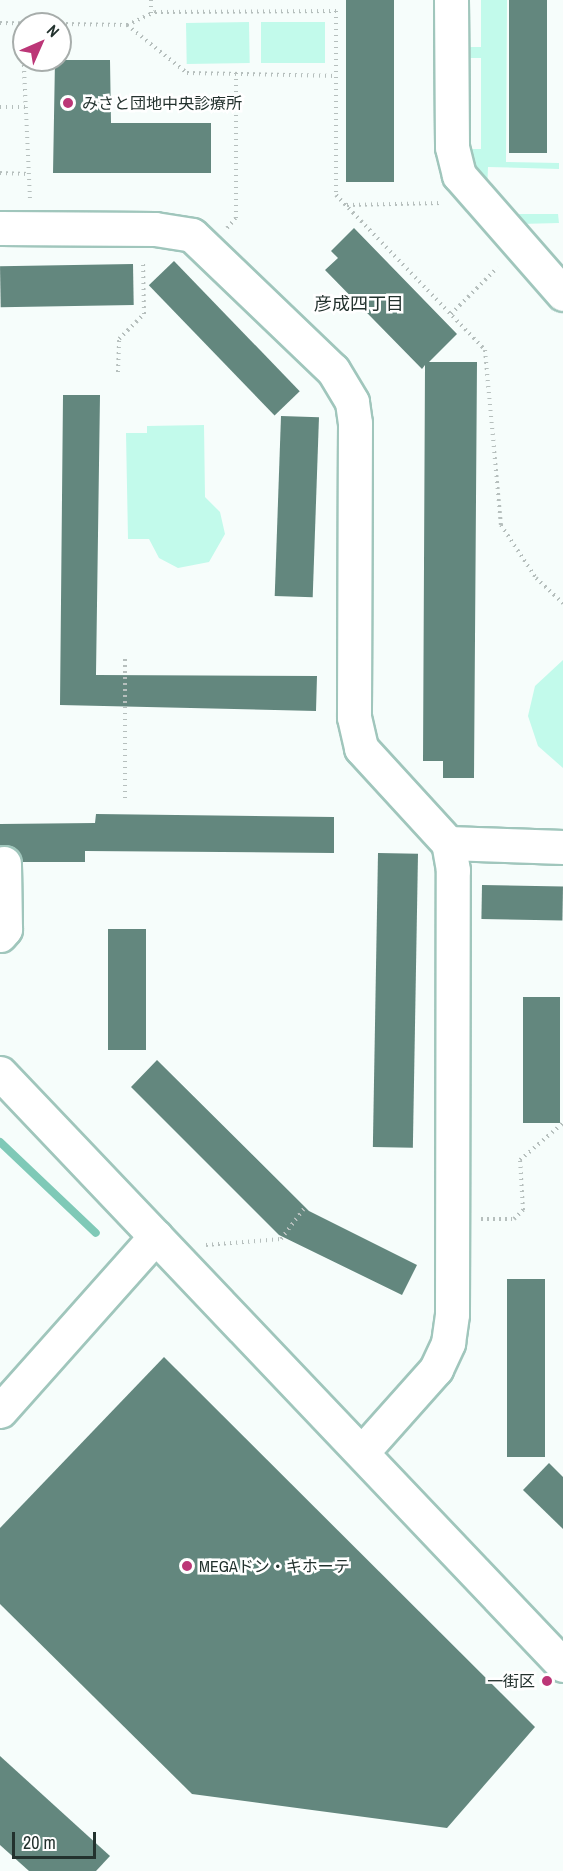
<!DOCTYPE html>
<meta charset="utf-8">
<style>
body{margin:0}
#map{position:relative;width:563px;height:1871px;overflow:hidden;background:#f6fdfb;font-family:"Archivo Narrow","Noto Sans JP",sans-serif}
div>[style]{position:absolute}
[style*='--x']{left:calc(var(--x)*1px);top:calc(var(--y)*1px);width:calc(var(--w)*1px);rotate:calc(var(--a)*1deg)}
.green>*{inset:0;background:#c2faeb;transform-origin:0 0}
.stream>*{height:8px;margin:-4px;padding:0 4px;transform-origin:4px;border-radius:4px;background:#7fc9b7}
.building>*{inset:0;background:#63877e;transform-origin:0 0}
.path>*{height:4px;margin-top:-2px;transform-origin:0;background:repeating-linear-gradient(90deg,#b6bfbd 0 1.5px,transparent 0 6px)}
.roads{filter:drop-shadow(2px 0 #a0c6bc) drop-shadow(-2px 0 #a0c6bc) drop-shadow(0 2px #a0c6bc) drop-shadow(0 -2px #a0c6bc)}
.minor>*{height:33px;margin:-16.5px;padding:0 16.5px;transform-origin:16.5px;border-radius:16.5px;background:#fff}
.dots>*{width:16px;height:16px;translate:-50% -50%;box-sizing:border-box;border:3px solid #fff;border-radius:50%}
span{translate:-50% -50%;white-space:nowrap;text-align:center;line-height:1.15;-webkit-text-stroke:5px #fff;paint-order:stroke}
.poi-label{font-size:16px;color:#23322e}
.left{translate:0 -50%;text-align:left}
.right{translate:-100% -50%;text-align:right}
.neighbourhood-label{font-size:18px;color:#23322e}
.north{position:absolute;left:12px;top:12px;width:60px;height:60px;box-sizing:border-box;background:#fff;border:2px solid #a7adab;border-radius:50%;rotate:45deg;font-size:16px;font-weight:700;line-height:24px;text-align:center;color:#23322e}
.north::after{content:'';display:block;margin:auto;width:21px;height:27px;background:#bc3677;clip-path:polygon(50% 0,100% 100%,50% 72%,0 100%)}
.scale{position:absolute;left:12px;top:1832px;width:84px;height:27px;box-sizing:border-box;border:3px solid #23322e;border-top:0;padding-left:8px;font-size:18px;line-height:21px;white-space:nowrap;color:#23322e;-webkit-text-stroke:4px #fff;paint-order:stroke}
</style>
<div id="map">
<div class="green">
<i style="clip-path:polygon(481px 0,507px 0,506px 162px,559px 163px,559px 169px,488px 167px,487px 192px,465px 149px,481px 149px,481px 58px,466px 58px,465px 47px,481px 47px)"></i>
<i style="left:249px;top:22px;width:41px;height:63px;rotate:89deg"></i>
<i style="left:261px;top:22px;width:64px;height:41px"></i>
<i style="clip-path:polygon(511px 214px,558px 214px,559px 223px,520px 224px)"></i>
<i style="clip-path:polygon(204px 425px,205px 497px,220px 512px,225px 534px,209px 562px,178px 568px,159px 558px,149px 539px,128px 539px,126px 433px,147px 433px,147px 426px)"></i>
<i style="clip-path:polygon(563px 660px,563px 768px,538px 746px,528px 716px,535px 686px)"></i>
</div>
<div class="stream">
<i style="--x:0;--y:1142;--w:132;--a:43.5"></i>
</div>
<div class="building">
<i style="left:346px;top:0;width:48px;height:182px"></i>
<i style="left:509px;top:0;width:38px;height:153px"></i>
<i style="clip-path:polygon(55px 60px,110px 60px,111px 123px,211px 123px,211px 173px,53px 173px)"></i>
<i style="clip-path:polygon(354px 228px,457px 334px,429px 362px,477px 362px,474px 778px,443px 778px,443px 761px,423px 761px,425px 365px,422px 369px,325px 270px,338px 258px,331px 251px)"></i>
<i style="left:174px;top:261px;width:181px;height:35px;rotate:46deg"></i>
<i style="left:133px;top:264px;width:41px;height:133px;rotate:89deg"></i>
<i style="clip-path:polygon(63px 395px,100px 395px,96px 675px,317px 676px,316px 711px,60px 705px)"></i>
<i style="left:281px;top:416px;width:38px;height:180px;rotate:2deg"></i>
<i style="clip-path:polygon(96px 814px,334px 817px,334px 853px,85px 851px,85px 862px,23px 862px,14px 847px,0 845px,0 824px,95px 823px)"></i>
<i style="left:378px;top:853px;width:40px;height:294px;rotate:1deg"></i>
<i style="left:482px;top:885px;width:81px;height:34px;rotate:1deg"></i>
<i style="left:108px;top:929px;width:38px;height:121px"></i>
<i style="left:560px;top:997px;width:126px;height:37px;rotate:90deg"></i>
<i style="clip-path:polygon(157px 1060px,309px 1211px,417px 1265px,402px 1295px,279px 1235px,131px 1087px)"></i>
<i style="left:507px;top:1279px;width:38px;height:178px"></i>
<i style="clip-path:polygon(164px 1357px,535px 1727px,447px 1828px,192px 1794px,0 1604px,0 1528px)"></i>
<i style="clip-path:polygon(549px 1463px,563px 1477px,563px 1529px,523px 1490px)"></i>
<i style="clip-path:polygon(0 1756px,110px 1856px,96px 1871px,29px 1871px,0 1845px)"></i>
</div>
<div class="path">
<i style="--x:151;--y:0;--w:14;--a:90"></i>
<i style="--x:0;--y:23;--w:127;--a:0.9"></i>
<i style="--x:127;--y:25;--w:77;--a:38.7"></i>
<i style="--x:187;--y:73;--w:150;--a:1.1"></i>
<i style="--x:22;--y:23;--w:176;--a:87.4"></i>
<i style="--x:127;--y:25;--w:31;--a:-25"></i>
<i style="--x:155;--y:12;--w:181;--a:-0.3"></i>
<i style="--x:336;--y:11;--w:184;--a:90"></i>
<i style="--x:336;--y:195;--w:215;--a:46.1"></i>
<i style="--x:485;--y:350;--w:176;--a:84.8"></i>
<i style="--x:501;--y:525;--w:64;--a:56.6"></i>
<i style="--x:536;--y:578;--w:37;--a:43"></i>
<i style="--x:0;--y:107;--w:26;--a:0"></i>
<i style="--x:0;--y:173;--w:29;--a:2"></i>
<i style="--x:347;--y:205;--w:95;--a:-1.2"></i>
<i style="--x:227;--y:228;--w:13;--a:-48"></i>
<i style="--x:236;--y:218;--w:145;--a:-90"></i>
<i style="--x:451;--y:314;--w:66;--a:-45"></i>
<i style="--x:118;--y:372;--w:33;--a:-88"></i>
<i style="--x:119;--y:339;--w:35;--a:-45"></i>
<i style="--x:144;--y:314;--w:54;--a:-91.1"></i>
<i style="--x:125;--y:659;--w:139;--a:90"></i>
<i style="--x:481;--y:1219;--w:33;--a:0"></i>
<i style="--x:514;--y:1219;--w:13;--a:-45"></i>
<i style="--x:523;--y:1210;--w:50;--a:-93.4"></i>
<i style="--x:520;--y:1160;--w:57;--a:-40.7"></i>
<i style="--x:206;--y:1245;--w:75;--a:-4.6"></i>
<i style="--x:281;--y:1239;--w:41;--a:-52.9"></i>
</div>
<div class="roads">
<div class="minor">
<i style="--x:451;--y:0;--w:147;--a:89.6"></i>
<i style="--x:452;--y:147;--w:29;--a:76"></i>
<i style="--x:459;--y:175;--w:158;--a:48.8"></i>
<i style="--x:0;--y:228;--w:155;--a:0.4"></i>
<i style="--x:155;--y:229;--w:37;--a:9"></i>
<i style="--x:192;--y:235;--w:195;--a:43.8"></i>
<i style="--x:333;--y:370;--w:37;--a:59"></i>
<i style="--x:352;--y:402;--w:21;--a:82"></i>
<i style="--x:355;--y:423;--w:294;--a:90.2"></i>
<i style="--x:354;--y:717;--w:32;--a:77"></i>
<i style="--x:361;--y:748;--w:129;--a:47.5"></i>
<i style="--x:448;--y:843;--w:115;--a:2"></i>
<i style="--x:0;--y:935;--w:8;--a:-50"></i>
<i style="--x:5;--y:929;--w:66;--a:-90.9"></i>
<i style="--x:0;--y:1073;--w:817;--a:46.44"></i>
<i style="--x:0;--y:1411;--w:234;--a:-48.3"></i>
<i style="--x:363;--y:1451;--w:110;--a:-48.3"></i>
<i style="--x:436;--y:1369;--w:29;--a:-65"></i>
<i style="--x:448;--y:1343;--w:29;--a:-82"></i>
<i style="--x:452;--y:1314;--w:444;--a:-89.9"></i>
<i style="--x:453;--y:870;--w:27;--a:-100"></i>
</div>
</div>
<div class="dots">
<i style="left:68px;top:103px;background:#bc3677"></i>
<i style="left:187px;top:1566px;background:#bc3677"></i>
<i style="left:547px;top:1681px;background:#bc3677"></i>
</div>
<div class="poi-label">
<span class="left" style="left:82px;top:103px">みさと団地中央診療所</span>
<span class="left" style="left:199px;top:1566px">MEGAドン・キホーテ</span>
<span class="right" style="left:535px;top:1681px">一街区</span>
</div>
<div class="neighbourhood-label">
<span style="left:359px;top:304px">彦成四丁目</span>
</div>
<div class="north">N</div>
<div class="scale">20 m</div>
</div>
